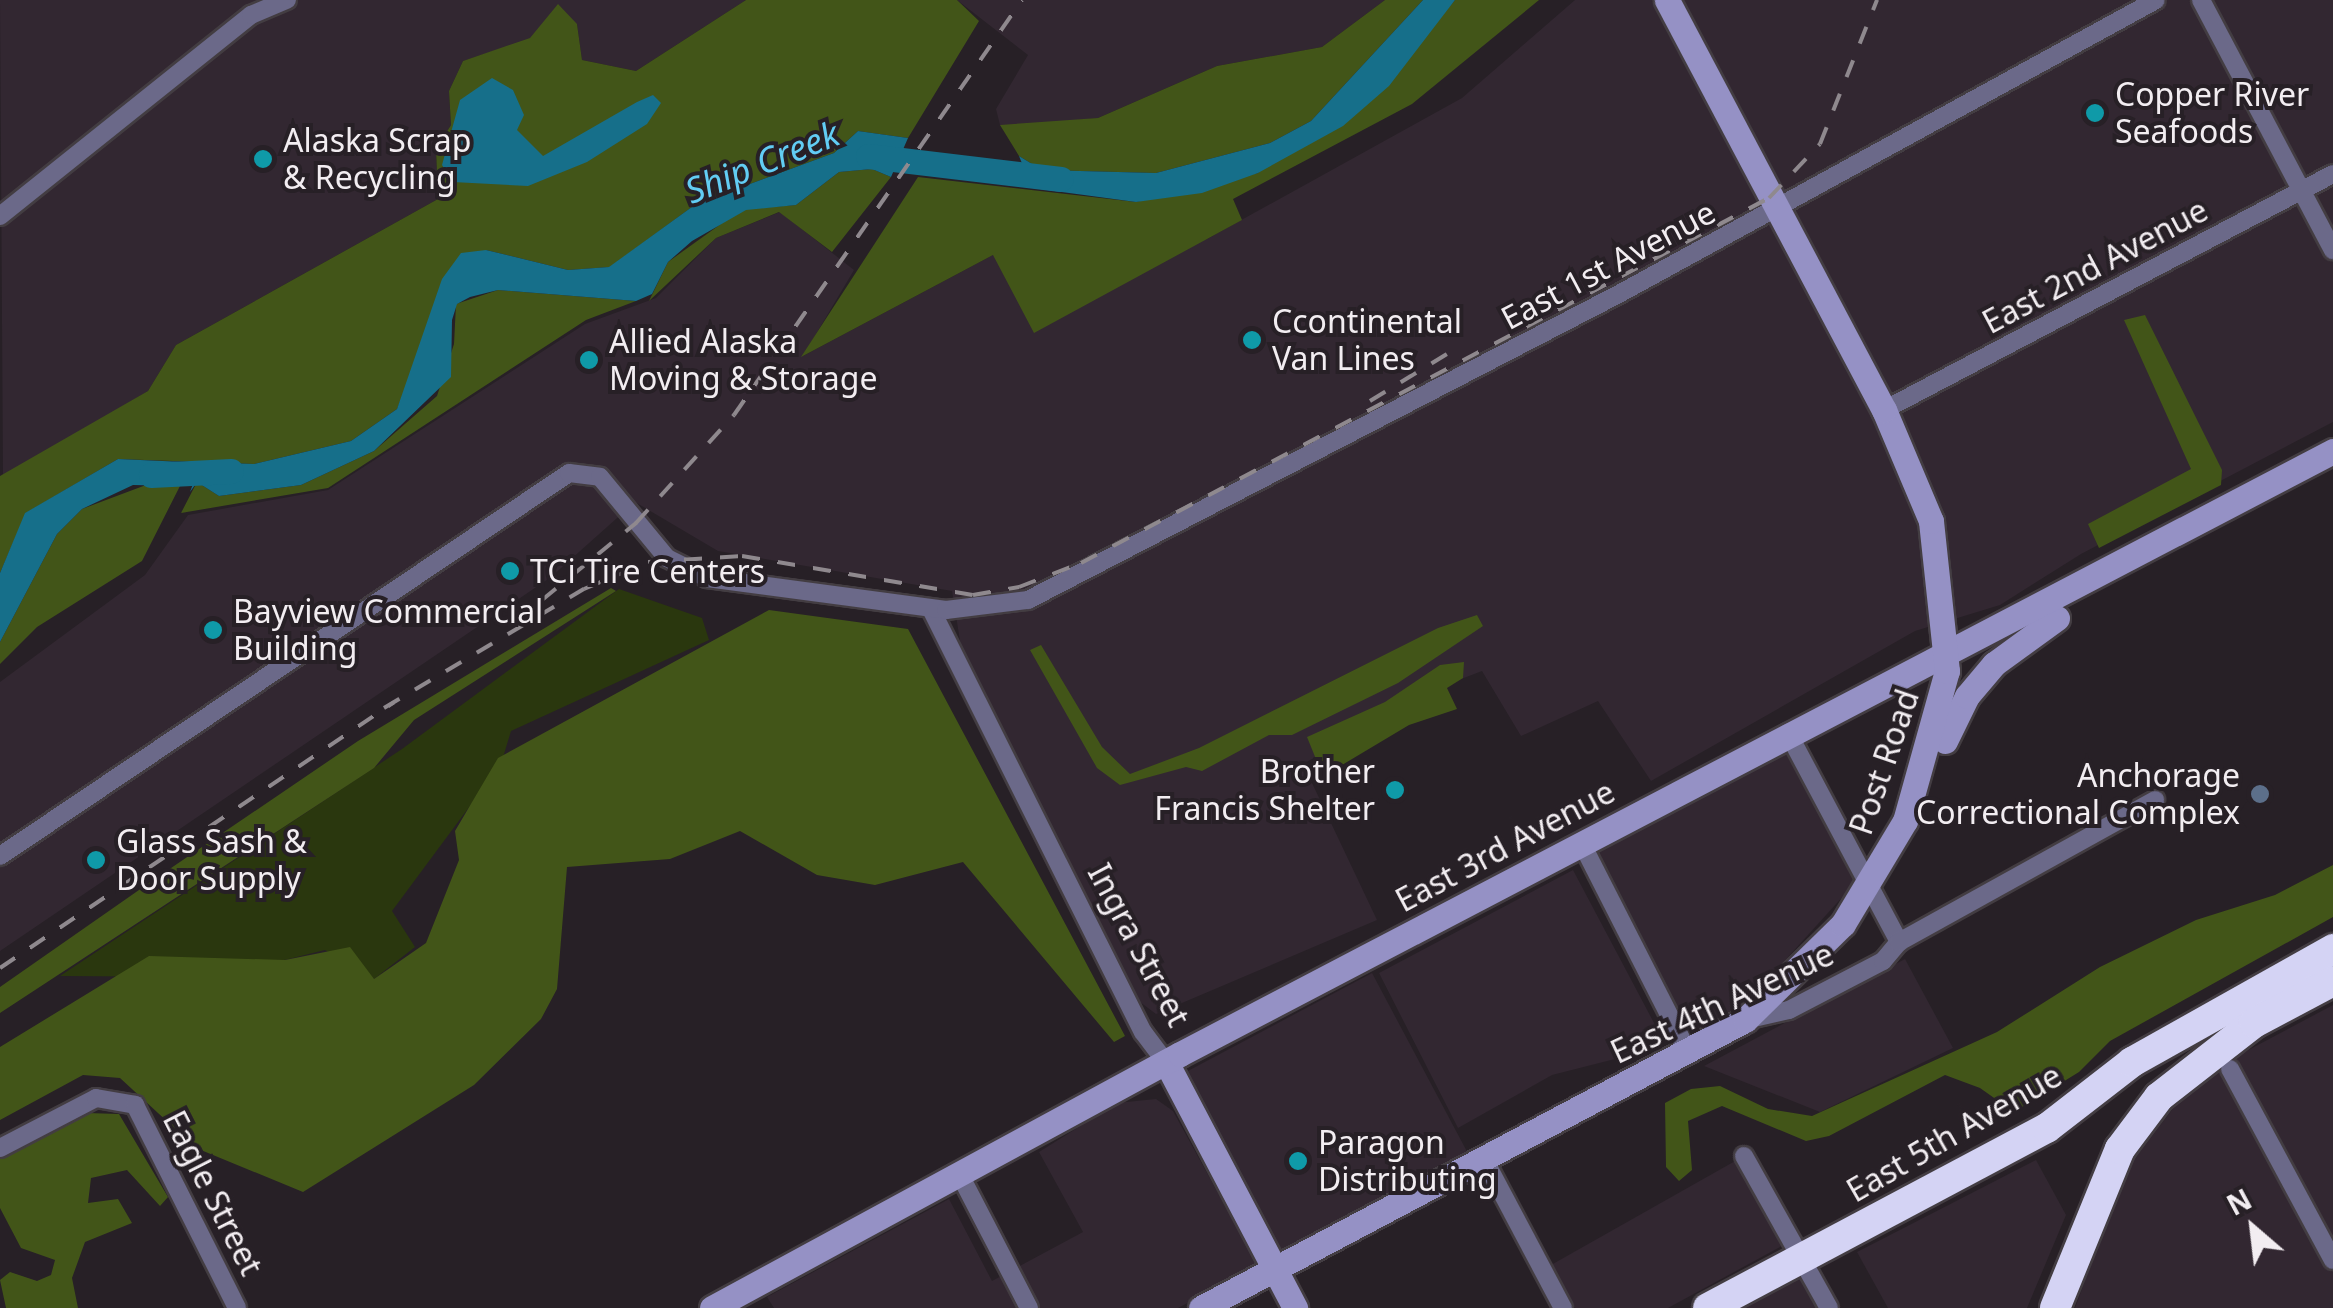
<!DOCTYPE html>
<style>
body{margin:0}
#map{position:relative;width:2333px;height:1308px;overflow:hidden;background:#272026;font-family:"Noto Sans",sans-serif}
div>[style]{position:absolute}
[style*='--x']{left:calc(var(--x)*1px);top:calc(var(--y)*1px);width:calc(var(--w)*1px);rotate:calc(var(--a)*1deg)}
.built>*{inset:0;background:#322731;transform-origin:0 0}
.green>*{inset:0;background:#2a370e}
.forest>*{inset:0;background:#425518}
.water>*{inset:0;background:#166f8a}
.river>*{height:25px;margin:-12.5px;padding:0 12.5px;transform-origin:12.5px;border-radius:12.5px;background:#166f8a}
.roads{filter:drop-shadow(2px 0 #433d42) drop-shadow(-2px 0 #433d42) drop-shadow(0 2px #433d42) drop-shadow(0 -2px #433d42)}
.street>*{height:18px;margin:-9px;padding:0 9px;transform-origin:9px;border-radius:9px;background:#6b6989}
.secondary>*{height:25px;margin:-12.5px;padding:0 12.5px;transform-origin:12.5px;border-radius:12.5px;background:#9591c5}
.highway>*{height:30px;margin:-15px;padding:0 15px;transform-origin:15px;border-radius:15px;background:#d4d3f4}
.rail>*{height:4px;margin-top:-2px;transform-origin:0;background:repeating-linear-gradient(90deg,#8f898e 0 18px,transparent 0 36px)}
.dots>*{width:28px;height:28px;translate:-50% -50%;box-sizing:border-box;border:5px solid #272026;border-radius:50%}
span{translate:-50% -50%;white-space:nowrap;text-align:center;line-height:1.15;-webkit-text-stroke:8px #272026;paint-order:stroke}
.poi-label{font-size:32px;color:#f2edf1}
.left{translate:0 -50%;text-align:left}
.right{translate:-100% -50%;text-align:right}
.street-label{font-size:32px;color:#f2edf1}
.water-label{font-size:35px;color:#62cdf4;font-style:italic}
.north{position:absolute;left:2203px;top:1178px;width:100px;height:100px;-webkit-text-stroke:8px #272026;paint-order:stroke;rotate:332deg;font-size:28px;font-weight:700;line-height:40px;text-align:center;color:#f2edf1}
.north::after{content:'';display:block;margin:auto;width:35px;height:45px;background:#f2edf1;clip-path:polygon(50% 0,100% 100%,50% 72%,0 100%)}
</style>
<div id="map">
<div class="built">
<i style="clip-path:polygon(0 0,746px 0,636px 71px,582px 60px,577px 24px,463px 61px,449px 91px,451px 125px,436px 149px,438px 199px,176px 345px,148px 391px,3px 479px)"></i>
<i style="clip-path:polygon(957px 0,1385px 0,1322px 47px,1217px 66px,1098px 118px,1026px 125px,1000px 125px,996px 109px,1028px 55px)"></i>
<i style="clip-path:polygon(1575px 0,2333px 0,2333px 422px,2081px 554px,2000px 605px,1915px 631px,1651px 781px,1598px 701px,1521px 736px,1482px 671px,1443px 686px,1303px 764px,1377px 920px,1156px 1014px,1140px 1002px,961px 647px,952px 591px,718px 551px,635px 502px,551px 577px,0 951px,0 682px,145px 575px,188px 515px,328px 490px,585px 324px,656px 298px,716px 238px,780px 212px,854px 270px,803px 356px,993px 255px,1207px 239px,1462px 98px)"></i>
<i style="clip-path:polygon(1784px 750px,1856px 882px,1738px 1012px,1691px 1037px,1595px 853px)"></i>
<i style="clip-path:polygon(1573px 870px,1662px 1038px,1615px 1059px,1552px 1075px,1458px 1128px,1379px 973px)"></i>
<i style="clip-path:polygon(1905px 959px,1953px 1048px,1820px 1112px,1704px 1066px)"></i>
<i style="left:1372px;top:973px;width:204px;height:216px;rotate:62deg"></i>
<i style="clip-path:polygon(2333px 1005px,2333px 1308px,2075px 1308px,2125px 1171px,2178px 1102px,2222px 1064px)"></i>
<i style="clip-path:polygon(1156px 1099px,1173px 1111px,1258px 1266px,1178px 1308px,774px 1308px,767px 1297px,949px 1199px,992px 1281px,1083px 1232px,1039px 1152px,1117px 1103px)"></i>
<i style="clip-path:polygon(1744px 1156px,1791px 1241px,1668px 1308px,1575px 1308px,1551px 1265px)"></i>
<i style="clip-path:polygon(2036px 1160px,2066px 1215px,2027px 1308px,1888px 1308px,1857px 1252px)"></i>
<i style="clip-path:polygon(1798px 1274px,1818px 1308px,1735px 1308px)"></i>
</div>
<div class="green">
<i style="clip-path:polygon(619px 589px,702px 618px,709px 640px,511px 731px,501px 764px,392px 911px,415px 947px,374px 979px,325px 950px,216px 977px,60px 976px,402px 749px)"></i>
</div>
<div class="forest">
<i style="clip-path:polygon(746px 0,957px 0,979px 21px,908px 138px,858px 131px,834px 153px,696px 204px,610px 267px,568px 270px,486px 250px,417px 361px,397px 409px,351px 441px,254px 464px,118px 459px,26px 513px,0 573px,0 476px,148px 391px,176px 345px,438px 199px,436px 149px,451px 125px,449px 91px,463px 61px,530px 38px,558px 4px,577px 24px,582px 60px,636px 71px)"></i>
<i style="clip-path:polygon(1385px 0,1423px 0,1311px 121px,1270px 143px,1156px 173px,1042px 170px,1019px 156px,1000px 125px,1098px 118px,1217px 66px,1322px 47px)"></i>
<i style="clip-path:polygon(1455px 0,1539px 0,1412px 104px,1233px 199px,1242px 220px,1207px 239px,1034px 333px,993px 255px,801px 357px,918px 177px,1136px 202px,1258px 173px,1425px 35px)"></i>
<i style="clip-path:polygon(872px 169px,891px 177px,832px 252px,779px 212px,716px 238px,649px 301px,668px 262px,725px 221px,746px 209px,796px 205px,839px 172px)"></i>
<i style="clip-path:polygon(498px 290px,636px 301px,586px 320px,328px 488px,181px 513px,197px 482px,219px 496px,301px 485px,374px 451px,437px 396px,454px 344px,456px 304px)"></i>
<i style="clip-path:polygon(2145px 315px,2222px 470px,2221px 485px,2099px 548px,2088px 524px,2191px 469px,2124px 320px)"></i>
<i style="clip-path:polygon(154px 482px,180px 486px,142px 561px,37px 627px,0 664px,0 642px,57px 534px,82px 509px)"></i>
<i style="clip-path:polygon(611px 588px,616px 591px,414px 720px,374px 768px,0 1013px,0 987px,149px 883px,358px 741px)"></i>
<i style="clip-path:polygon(769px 610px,908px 629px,1125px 1036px,1114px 1042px,963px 862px,875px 885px,817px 875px,740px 831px,670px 859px,567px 867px,557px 989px,541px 1019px,474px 1085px,303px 1192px,196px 1148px,120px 1078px,83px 1075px,0 1120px,0 1047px,149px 956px,285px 960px,350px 947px,374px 979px,426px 943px,459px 860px,455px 831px,498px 758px)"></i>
<i style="clip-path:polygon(1477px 615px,1483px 626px,1398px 683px,1292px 735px,1269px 735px,1202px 771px,1186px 767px,1120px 785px,1097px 768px,1030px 650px,1041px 645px,1102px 747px,1130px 774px,1199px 748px,1438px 628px)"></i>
<i style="clip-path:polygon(1464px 662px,1463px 678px,1447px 688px,1457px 709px,1409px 725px,1337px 768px,1320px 769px,1307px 737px,1385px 702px,1440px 665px)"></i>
<i style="clip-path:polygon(2333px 865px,2333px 917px,2110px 1041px,2079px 1072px,2014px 1112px,1980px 1088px,1945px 1075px,1829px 1136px,1806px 1141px,1722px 1106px,1688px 1121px,1692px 1170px,1679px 1181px,1666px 1167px,1665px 1103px,1691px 1089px,1720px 1086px,1768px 1109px,1812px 1116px,1997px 1032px,2100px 967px,2196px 920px,2275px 895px)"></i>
<i style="clip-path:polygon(87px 1113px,119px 1114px,168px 1197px,160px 1206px,127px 1170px,91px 1178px,88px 1203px,118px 1199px,132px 1223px,85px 1242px,72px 1278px,78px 1308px,6px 1308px,0 1280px,10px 1272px,37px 1281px,51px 1275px,55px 1260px,21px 1248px,0 1208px,0 1158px)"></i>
</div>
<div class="water">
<i style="clip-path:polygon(1423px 0,1455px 0,1389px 86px,1343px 126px,1258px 173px,1202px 193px,1136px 202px,1032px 188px,1019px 156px,1042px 170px,1156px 173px,1270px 143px,1311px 121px)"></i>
<i style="clip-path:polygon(492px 78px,513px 90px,524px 115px,517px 130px,543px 156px,637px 102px,653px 95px,661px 103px,647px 124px,587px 162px,528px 186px,453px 182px,442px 165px,460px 100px)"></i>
<i style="clip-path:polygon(858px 131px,908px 138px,891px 177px,872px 169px,839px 172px,796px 205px,746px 210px,692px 241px,668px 262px,652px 294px,636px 301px,498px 290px,470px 297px,457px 304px,452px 320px,451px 377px,374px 451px,301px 485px,219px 496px,197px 482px,190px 492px,201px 462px,254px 464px,351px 441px,397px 409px,442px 279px,461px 253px,486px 250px,568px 270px,609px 267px,696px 204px,834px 153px)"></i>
<i style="clip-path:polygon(118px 459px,185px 462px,180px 486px,133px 485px,82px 509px,57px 534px,0 642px,0 573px,25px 513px)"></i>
</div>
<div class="river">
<i style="--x:868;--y:156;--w:194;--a:6.8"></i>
<i style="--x:151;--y:475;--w:80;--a:-2.9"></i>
</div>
<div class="roads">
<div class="street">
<i style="--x:2201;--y:0;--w:283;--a:62.2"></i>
<i style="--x:0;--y:216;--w:322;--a:-38.7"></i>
<i style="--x:251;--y:15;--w:39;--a:-23"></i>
<i style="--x:1884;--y:410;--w:507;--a:-27.73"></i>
<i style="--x:931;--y:609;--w:473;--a:63.4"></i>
<i style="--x:1143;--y:1032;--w:38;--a:53"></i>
<i style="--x:1788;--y:733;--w:237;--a:62"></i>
<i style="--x:1581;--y:842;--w:233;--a:63"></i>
<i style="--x:0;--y:856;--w:686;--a:-33.94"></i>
<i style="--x:569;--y:473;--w:31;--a:7"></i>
<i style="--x:600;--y:477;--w:105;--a:50.4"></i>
<i style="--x:667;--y:558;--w:45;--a:26.6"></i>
<i style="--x:707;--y:578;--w:241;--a:7.6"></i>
<i style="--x:946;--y:610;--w:83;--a:-7"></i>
<i style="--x:1028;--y:600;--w:663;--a:-27.38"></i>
<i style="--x:1617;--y:295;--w:614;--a:-28.69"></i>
<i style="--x:1745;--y:1020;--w:45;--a:-12.8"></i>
<i style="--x:1789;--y:1010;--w:106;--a:-27.5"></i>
<i style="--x:1883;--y:961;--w:25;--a:-50"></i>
<i style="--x:1899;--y:942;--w:293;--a:-29"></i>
<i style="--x:2230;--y:1069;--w:217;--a:61.7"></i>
<i style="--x:0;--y:1148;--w:108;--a:-27.5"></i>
<i style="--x:96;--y:1098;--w:40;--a:10"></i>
<i style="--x:135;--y:1105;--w:227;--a:63.3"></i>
<i style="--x:1744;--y:1156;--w:174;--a:60.8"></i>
<i style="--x:1484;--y:1159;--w:169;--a:62.1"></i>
<i style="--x:960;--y:1175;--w:150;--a:62.6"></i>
</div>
<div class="secondary">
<i style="--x:1945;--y:741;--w:50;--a:-63.9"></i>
<i style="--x:1967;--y:696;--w:42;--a:-49.8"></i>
<i style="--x:1994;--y:664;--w:78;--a:-36.1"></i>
<i style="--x:1166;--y:1062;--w:278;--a:62.3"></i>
<i style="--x:712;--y:1308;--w:532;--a:-28.49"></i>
<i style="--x:1180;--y:1054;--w:1301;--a:-27.61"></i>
<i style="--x:1201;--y:1308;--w:616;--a:-27.9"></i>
<i style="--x:1745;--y:1020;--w:137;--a:-44.4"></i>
<i style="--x:1843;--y:924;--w:120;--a:-59"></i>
<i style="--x:1905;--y:821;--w:156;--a:-74.4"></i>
<i style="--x:1947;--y:671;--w:151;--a:-96.1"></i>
<i style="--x:1931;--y:521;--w:121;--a:-112.9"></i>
<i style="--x:1884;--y:410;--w:464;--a:-117.9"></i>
</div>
<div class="highway">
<i style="--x:1708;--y:1308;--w:384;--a:-28"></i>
<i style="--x:2047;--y:1128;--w:108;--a:-37.8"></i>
<i style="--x:2132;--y:1062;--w:231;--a:-29.3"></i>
<i style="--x:2055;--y:1308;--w:172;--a:-67.8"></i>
<i style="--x:2120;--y:1149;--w:65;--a:-53.1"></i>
<i style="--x:2159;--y:1097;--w:120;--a:-37.9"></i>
<i style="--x:2254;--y:1023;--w:89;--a:-28"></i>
</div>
</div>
<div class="rail">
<i style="--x:1370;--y:401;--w:105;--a:-31.4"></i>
<i style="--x:542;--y:600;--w:122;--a:-39.3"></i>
<i style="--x:636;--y:523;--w:146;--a:-47.8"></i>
<i style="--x:734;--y:415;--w:505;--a:-55.24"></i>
<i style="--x:384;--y:708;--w:233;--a:-30.8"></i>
<i style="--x:584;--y:589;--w:69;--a:-22.9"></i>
<i style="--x:648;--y:562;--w:94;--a:-3.7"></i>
<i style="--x:742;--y:556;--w:234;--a:9.6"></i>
<i style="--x:973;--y:595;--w:47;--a:-9.9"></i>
<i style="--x:1019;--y:587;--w:66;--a:-21.2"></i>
<i style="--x:1081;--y:563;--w:779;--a:-27.95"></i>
<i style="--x:1769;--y:198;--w:74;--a:-46.6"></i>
<i style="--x:1820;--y:144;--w:155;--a:-68.4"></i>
<i style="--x:0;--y:968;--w:475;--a:-34"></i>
</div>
<div class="dots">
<i style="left:2095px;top:113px;background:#0f9aa8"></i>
<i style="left:263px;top:159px;background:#0f9aa8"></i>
<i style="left:1252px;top:340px;background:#0f9aa8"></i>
<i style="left:589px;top:360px;background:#0f9aa8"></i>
<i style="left:510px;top:571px;background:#0f9aa8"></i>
<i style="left:213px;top:630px;background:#0f9aa8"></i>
<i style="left:1395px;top:790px;background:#0f9aa8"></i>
<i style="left:2260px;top:794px;background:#5c6f8a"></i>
<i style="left:96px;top:860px;background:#0f9aa8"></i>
<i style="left:1298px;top:1161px;background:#0f9aa8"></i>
</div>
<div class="poi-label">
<span class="left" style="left:2115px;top:113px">Copper River<br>Seafoods</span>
<span class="left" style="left:283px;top:159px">Alaska Scrap<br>&amp; Recycling</span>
<span class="left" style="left:1272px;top:340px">Ccontinental<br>Van Lines</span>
<span class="left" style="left:609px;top:360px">Allied Alaska<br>Moving &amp; Storage</span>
<span class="left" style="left:530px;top:571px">TCi Tire Centers</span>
<span class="left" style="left:233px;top:630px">Bayview Commercial<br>Building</span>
<span class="right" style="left:1375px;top:790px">Brother<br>Francis Shelter</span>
<span class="right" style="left:2240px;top:794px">Anchorage<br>Correctional Complex</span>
<span class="left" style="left:116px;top:860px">Glass Sash &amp;<br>Door Supply</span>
<span class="left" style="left:1318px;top:1161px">Paragon<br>Distributing</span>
</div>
<div class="street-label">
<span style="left:1608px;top:265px;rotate:-28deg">East 1st Avenue</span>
<span style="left:2095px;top:266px;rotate:-28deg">East 2nd Avenue</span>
<span style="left:1884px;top:762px;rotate:-71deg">Post Road</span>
<span style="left:1505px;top:846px;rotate:-28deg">East 3rd Avenue</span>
<span style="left:1139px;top:945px;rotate:62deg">Ingra Street</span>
<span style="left:1722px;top:1003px;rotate:-25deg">East 4th Avenue</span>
<span style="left:1954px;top:1133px;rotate:-30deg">East 5th Avenue</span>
<span style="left:213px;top:1193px;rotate:63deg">Eagle Street</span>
</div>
<div class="water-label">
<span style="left:762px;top:162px;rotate:-22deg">Ship Creek</span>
</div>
<div class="north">N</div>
</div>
